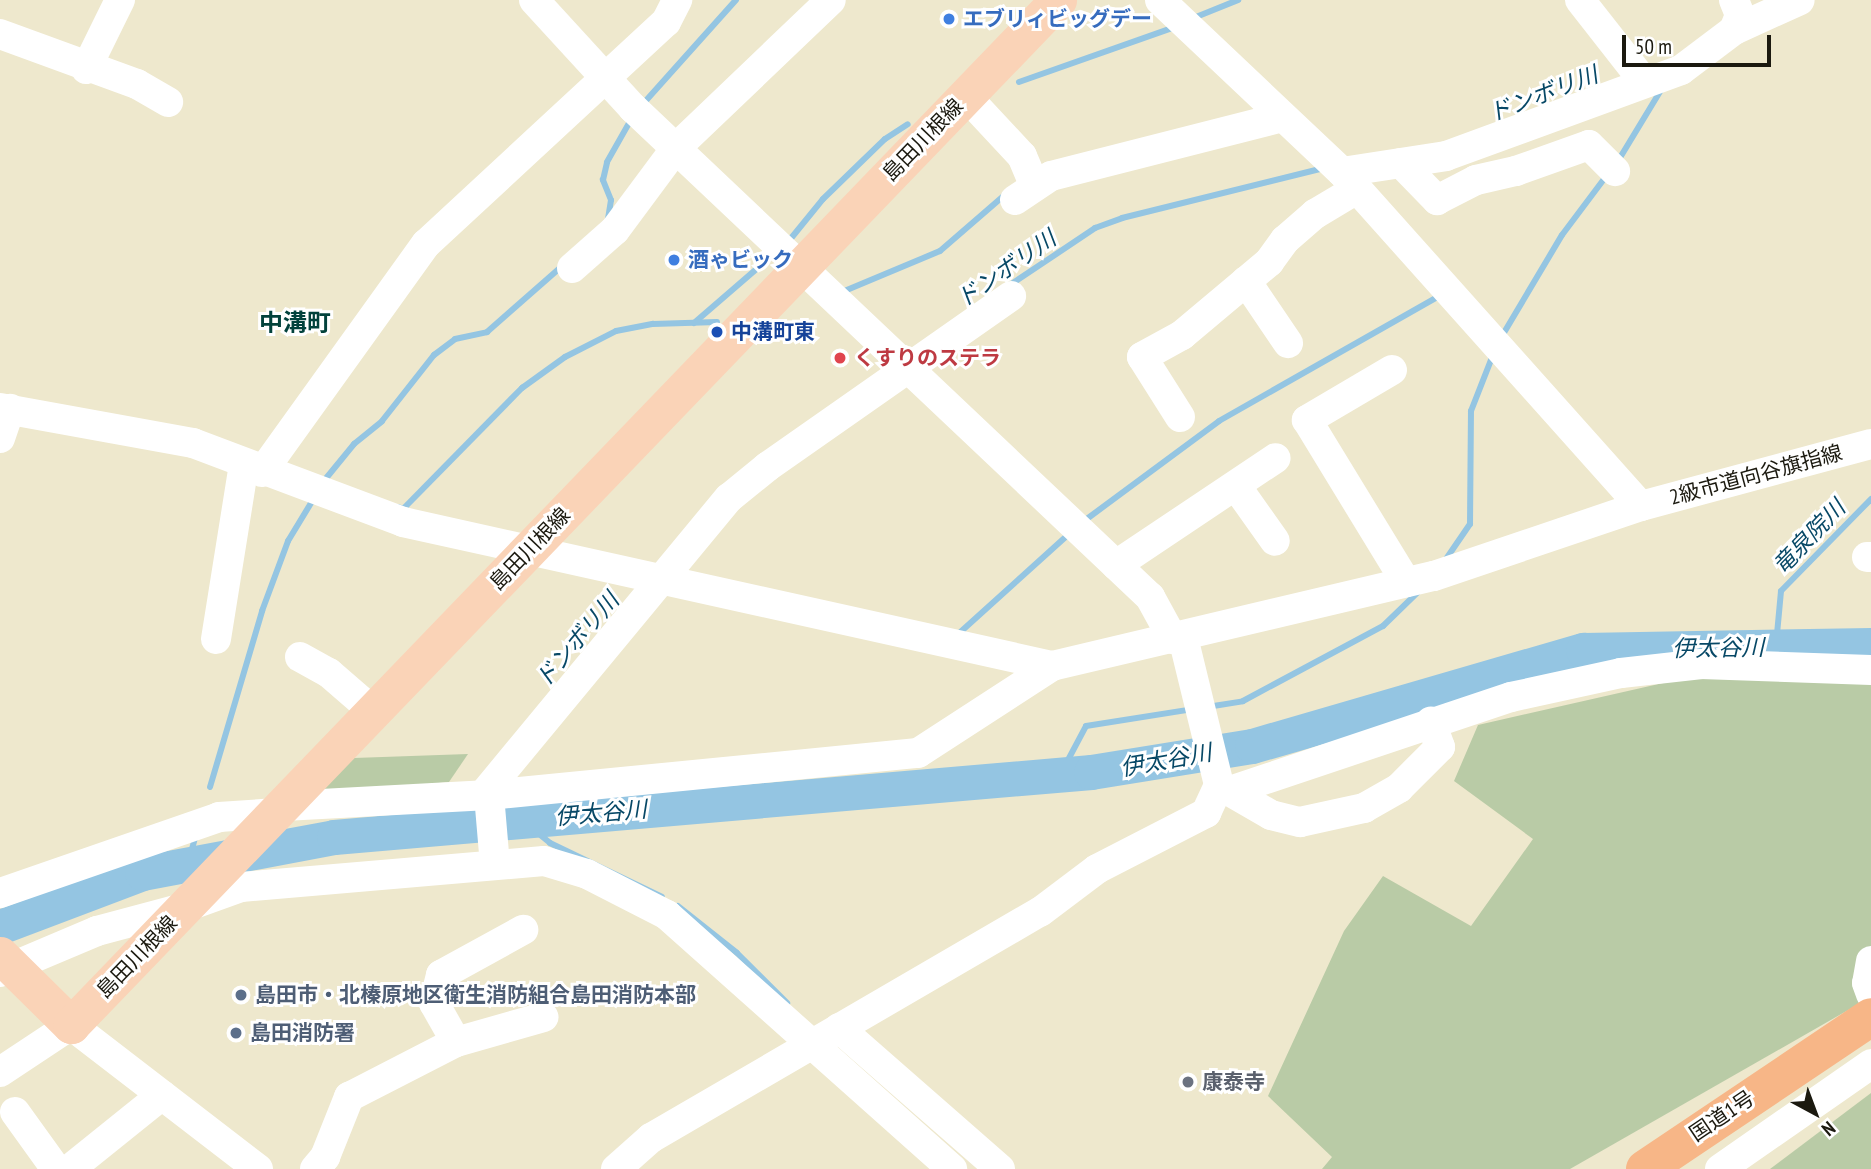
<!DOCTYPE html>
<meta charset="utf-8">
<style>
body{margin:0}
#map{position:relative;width:1871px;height:1169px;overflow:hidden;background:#eee8cd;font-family:"PT Sans Narrow","Noto Sans JP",sans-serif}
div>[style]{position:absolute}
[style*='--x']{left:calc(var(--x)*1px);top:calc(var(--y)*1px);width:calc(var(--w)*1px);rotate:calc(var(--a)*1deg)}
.green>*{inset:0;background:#b9cba6}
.stream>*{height:6px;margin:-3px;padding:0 3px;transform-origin:3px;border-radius:3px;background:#94c5e2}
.river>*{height:35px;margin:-17.5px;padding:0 17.5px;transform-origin:17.5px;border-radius:17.5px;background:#94c5e2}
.minor>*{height:30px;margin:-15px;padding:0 15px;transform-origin:15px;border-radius:15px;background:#fff}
.major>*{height:37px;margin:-18.5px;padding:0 18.5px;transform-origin:18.5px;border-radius:18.5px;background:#fad3b7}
.highway>*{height:38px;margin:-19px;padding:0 19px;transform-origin:19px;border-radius:19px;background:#f7b687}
.dots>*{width:19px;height:19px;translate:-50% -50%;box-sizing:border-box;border:4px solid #fff;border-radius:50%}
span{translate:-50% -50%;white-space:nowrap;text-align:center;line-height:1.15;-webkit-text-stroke:6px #fff;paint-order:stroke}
.shop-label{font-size:21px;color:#366cbe;font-weight:700}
.left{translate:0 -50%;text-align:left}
.street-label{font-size:21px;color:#1b190f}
.transit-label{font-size:21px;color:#164399;font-weight:700}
.health-label{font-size:21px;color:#be3a42;font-weight:700}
.service-label{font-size:21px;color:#4e5e75;font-weight:700}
.worship-label{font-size:21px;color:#5b616d;font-weight:700}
.water-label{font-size:23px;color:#074866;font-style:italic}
.quarter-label{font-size:24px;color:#02423c;font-weight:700}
.north{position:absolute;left:1780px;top:1078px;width:70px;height:70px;-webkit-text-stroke:5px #fff;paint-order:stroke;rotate:139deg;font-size:19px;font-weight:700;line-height:28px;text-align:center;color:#1b190f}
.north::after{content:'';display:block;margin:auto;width:24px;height:32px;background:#1b190f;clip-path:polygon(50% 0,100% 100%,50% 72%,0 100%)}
.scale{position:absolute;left:1622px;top:35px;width:149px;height:32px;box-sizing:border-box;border:4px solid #1b190f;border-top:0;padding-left:9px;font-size:21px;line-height:24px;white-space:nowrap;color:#1b190f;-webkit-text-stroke:5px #fff;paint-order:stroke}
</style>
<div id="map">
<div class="green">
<i style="clip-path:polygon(1725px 669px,1871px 672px,1871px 997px,1570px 1169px,1322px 1169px,1332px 1157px,1268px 1096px,1344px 931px,1383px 876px,1471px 926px,1533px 839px,1454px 781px,1478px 725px)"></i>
<i style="clip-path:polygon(468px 754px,449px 782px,315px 795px,354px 758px)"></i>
<i style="clip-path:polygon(1871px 1093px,1871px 1169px,1770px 1169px)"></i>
</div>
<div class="stream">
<i style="--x:1191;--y:19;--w:51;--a:-22"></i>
<i style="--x:1019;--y:82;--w:165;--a:-19.4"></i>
<i style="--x:642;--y:105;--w:141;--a:-48.2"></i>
<i style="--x:1618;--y:161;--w:83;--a:-58.8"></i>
<i style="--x:608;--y:219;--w:19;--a:-81"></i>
<i style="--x:611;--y:200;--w:22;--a:-112"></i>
<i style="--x:603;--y:180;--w:18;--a:-77"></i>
<i style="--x:607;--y:162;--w:53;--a:-60.5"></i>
<i style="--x:788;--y:242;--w:55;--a:-50.9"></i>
<i style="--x:823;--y:199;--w:86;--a:-44.1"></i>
<i style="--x:885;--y:139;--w:27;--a:-33"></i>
<i style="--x:1007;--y:287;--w:106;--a:-33.8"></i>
<i style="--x:1095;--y:228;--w:29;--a:-20"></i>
<i style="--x:1122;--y:218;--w:208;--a:-13.9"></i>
<i style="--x:842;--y:292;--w:106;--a:-22.7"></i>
<i style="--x:940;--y:251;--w:89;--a:-40.9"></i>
<i style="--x:694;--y:323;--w:107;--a:-40.8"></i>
<i style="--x:1502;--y:336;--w:117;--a:-59.3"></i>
<i style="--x:1562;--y:235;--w:75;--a:-53.1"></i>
<i style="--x:323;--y:482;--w:49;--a:-50.8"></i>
<i style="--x:354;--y:444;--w:36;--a:-39"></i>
<i style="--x:382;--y:421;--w:84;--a:-51.8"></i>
<i style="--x:434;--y:355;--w:26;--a:-37"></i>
<i style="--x:455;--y:339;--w:33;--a:-12"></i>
<i style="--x:487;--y:332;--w:100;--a:-41.3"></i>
<i style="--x:398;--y:507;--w:5;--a:22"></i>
<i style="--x:403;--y:509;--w:170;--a:-45.5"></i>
<i style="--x:522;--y:388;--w:53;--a:-35.8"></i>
<i style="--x:565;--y:357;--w:57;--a:-27"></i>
<i style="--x:616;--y:331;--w:38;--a:-11"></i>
<i style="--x:653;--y:324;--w:64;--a:-1.8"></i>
<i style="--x:1084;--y:521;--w:168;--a:-36.5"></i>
<i style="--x:1219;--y:421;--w:253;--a:-29.6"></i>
<i style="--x:1444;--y:562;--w:46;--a:-55.6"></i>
<i style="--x:1470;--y:524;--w:113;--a:-89.5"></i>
<i style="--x:1471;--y:411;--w:60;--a:-68.6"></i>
<i style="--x:956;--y:636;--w:154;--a:-42.1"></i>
<i style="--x:1776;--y:645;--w:54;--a:-84.7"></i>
<i style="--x:1781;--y:591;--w:129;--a:-45.6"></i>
<i style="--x:1207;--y:707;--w:36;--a:-9"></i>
<i style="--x:1243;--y:701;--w:159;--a:-28.2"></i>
<i style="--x:1383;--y:626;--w:53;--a:-44.2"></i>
<i style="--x:1060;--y:775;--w:55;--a:-62"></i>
<i style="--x:1086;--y:726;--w:108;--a:-9"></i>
<i style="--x:210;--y:787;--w:184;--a:-73.5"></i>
<i style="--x:262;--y:611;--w:75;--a:-69.6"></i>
<i style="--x:288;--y:541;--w:50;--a:-58.8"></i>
<i style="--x:523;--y:821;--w:35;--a:39"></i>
<i style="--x:550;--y:843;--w:124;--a:25.7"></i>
<i style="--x:449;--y:825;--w:21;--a:-62"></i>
<i style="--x:188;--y:864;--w:30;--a:-75"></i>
<i style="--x:678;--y:906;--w:75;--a:38.5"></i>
<i style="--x:737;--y:953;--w:71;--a:45"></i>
</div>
<div class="river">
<i style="--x:0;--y:927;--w:152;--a:-20.8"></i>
<i style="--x:142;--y:873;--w:195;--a:-10.6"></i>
<i style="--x:334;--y:837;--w:760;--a:-4.91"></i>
<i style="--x:1091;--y:772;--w:163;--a:-9.2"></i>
<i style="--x:1252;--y:746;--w:345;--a:-16.2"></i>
<i style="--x:1583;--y:650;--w:288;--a:-1"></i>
</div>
<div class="minor">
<i style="--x:534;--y:0;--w:147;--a:47.5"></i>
<i style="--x:633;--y:108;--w:712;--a:43.41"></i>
<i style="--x:1150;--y:597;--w:48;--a:61.3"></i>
<i style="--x:1160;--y:0;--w:250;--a:43.4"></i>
<i style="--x:1342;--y:172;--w:448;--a:48.2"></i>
<i style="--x:1580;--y:0;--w:105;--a:51.9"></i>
<i style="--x:1734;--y:30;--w:72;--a:-24.4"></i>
<i style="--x:0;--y:34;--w:146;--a:20.1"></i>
<i style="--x:137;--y:84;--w:36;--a:30"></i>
<i style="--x:86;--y:69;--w:77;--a:-63.8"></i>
<i style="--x:966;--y:96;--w:82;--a:47"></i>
<i style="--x:1022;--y:156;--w:30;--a:67"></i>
<i style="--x:1401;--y:163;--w:52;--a:45.8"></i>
<i style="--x:1437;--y:200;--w:44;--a:-27.1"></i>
<i style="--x:1476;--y:180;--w:41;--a:-12.7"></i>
<i style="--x:1516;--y:171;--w:77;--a:-19.6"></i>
<i style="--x:1589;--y:145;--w:37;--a:45"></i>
<i style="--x:1342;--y:172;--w:105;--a:-8.7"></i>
<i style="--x:1446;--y:156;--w:250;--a:-20.1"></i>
<i style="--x:1681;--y:70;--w:66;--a:-37"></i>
<i style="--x:1734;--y:30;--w:16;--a:-68"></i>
<i style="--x:1740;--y:15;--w:16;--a:-112"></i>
<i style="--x:1015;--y:200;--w:43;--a:-33.7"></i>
<i style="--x:1051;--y:176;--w:238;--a:-14.3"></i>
<i style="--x:572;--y:268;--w:57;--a:-41.5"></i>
<i style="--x:615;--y:230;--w:102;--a:-53.4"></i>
<i style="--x:676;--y:148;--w:214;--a:-43.7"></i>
<i style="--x:1246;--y:281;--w:75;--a:55.9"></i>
<i style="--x:1392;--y:370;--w:99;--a:149.5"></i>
<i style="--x:1307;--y:420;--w:190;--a:58.6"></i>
<i style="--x:0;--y:408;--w:196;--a:10.3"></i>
<i style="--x:193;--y:443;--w:224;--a:20.6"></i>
<i style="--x:403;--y:522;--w:665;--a:12.51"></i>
<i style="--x:1052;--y:666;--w:392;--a:-13.3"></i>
<i style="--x:1434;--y:576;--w:219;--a:-18.7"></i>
<i style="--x:1641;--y:506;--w:238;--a:-15.1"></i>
<i style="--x:1180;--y:417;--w:71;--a:-122.3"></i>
<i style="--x:1142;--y:357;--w:46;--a:-28.8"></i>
<i style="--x:1182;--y:335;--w:114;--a:-40"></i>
<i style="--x:1269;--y:262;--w:27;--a:-54"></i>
<i style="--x:1285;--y:240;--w:40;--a:-41"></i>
<i style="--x:1315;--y:214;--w:49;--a:-30.8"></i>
<i style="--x:0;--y:438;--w:31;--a:-71"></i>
<i style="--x:262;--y:472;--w:281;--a:-54.3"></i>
<i style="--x:426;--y:244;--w:327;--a:-42.8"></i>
<i style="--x:666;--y:22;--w:25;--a:-63"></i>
<i style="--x:1236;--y:486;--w:67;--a:54.7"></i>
<i style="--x:1867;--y:557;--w:4;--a:0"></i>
<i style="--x:1116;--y:565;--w:192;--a:-33.8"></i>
<i style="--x:216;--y:639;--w:176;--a:-80.9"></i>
<i style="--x:300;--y:657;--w:33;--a:29"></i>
<i style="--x:329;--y:673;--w:60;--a:40.9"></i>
<i style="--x:1219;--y:785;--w:60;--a:30"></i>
<i style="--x:1271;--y:815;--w:30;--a:14"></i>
<i style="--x:1300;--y:822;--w:66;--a:-12.3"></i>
<i style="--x:1364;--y:808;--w:40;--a:-29.7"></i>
<i style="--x:1399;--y:788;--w:58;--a:-45"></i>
<i style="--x:1440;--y:747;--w:27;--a:-110"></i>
<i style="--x:1230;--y:791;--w:296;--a:-18.5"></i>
<i style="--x:1511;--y:697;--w:113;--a:-12.3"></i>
<i style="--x:1621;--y:673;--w:81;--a:-6.4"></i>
<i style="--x:1701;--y:664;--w:170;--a:2"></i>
<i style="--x:483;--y:795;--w:386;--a:-50.4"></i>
<i style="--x:729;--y:498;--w:49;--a:-39.2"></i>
<i style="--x:767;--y:467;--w:298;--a:-35"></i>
<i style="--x:489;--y:795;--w:70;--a:85.1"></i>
<i style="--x:284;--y:806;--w:205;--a:-3.1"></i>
<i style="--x:489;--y:795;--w:431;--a:-5.6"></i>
<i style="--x:918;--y:753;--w:160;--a:-33"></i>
<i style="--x:0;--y:893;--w:232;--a:-19.1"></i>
<i style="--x:219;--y:817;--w:58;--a:-3.9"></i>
<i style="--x:1871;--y:961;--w:22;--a:100"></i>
<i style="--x:1867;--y:983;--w:12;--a:70"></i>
<i style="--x:0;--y:972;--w:105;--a:-22.9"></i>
<i style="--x:97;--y:931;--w:89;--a:-15"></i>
<i style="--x:183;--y:908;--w:62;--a:-19.9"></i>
<i style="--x:241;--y:887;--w:304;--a:-4.9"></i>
<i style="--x:544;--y:861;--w:45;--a:16.8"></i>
<i style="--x:587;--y:874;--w:90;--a:27.1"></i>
<i style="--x:667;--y:915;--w:382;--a:41.7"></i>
<i style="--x:839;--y:1028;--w:214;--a:41.2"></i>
<i style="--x:456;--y:1042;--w:45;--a:-119.4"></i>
<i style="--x:434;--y:1003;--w:29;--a:-76"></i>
<i style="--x:441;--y:975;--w:94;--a:-28.8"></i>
<i style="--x:0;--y:1072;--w:85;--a:-33.5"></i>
<i style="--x:71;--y:1025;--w:236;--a:37.6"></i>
<i style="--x:15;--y:1112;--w:70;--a:54.3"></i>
<i style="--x:70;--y:1169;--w:118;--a:-38.8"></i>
<i style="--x:315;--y:1169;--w:16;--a:-50"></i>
<i style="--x:325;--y:1157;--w:65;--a:-68.2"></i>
<i style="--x:349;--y:1097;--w:120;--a:-27.2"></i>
<i style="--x:456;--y:1042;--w:91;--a:-15.9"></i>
<i style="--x:616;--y:1169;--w:47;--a:-41.5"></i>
<i style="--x:651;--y:1138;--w:450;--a:-30.2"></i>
<i style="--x:1040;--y:912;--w:71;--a:-37"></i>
<i style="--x:1097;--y:869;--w:123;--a:-27.2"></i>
<i style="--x:1206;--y:813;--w:31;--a:-65"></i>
<i style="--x:1219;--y:785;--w:152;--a:-103.7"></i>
<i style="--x:1720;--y:1169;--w:184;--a:-34.8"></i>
</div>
<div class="major">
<i style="--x:0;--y:955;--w:100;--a:44.6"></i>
<i style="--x:71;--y:1025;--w:1423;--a:-46.08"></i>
</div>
<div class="highway">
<i style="--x:1645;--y:1169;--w:272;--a:-33.9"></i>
</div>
<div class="dots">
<i style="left:949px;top:19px;background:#3f7fe0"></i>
<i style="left:674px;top:260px;background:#3f7fe0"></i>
<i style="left:717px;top:332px;background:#1a4fb4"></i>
<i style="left:840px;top:358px;background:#e0444e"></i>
<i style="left:241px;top:995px;background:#5c6f8a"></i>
<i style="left:236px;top:1033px;background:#5c6f8a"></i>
<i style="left:1188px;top:1082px;background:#6b7280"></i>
</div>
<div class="shop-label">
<span class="left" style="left:963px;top:19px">エブリィビッグデー</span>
<span class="left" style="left:688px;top:260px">酒ゃビック</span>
</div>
<div class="street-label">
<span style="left:923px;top:140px;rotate:-46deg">島田川根線</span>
<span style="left:1756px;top:475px;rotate:-15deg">2級市道向谷旗指線</span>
<span style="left:530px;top:549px;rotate:-46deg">島田川根線</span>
<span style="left:137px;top:957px;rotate:-46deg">島田川根線</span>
<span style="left:1722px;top:1116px;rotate:-34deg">国道1号</span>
</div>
<div class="transit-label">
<span class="left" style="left:731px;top:332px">中溝町東</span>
</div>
<div class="health-label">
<span class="left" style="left:854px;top:358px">くすりのステラ</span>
</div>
<div class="service-label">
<span class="left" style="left:255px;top:995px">島田市・北榛原地区衛生消防組合島田消防本部</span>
<span class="left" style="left:250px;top:1033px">島田消防署</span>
</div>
<div class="worship-label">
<span class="left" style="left:1202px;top:1082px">康泰寺</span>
</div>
<div class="water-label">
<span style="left:1543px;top:94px;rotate:-21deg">ドンボリ川</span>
<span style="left:1006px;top:269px;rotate:-35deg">ドンボリ川</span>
<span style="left:1809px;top:537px;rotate:-46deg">竜泉院川</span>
<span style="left:577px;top:640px;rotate:-50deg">ドンボリ川</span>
<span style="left:1718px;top:648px;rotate:-1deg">伊太谷川</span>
<span style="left:1166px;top:760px;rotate:-10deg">伊太谷川</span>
<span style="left:601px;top:813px;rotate:-5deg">伊太谷川</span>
</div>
<div class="quarter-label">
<span style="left:295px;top:323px">中溝町</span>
</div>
<div class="north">N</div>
<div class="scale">50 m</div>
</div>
